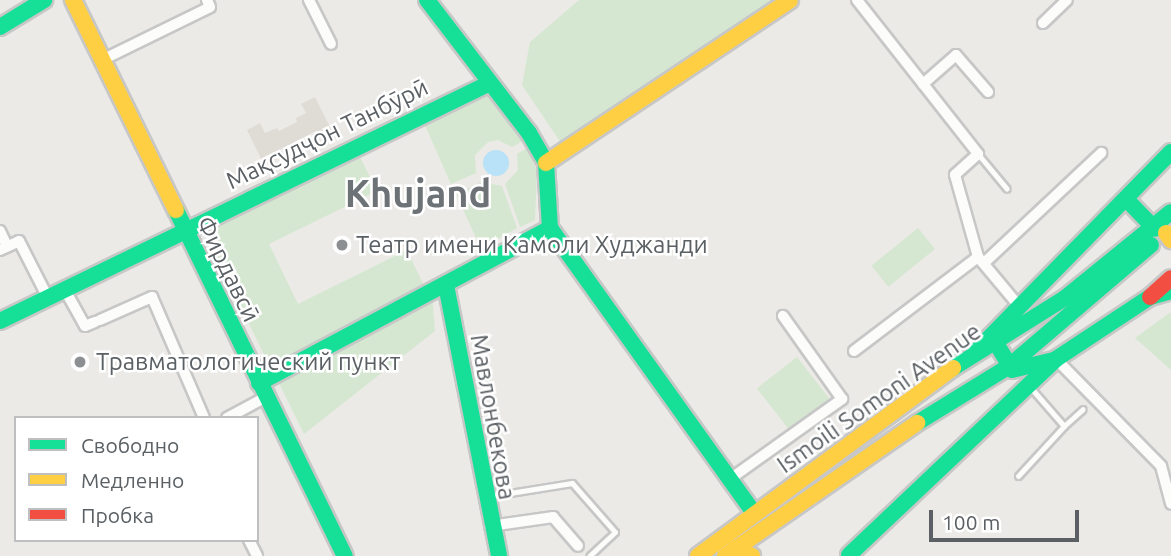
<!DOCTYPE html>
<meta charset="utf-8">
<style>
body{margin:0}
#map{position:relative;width:1171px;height:556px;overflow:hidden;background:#ebeae6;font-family:Ubuntu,sans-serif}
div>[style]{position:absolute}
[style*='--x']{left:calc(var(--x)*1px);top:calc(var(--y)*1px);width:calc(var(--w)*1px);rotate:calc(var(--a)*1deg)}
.education>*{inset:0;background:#dfdcd5}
.green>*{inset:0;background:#d5e7d1;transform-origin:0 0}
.water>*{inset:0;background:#b9e1f7}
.round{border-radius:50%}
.roads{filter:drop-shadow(2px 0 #c7c7c7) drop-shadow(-2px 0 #c7c7c7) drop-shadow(0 2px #c7c7c7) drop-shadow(0 -2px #c7c7c7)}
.lane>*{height:5px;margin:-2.5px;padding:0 2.5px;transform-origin:2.5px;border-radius:2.5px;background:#fcfcfb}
.street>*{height:10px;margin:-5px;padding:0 5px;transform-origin:5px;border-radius:5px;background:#fcfcfb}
.fast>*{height:16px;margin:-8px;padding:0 8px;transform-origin:8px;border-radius:8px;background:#16e098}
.slow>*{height:16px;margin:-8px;padding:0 8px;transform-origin:8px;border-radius:8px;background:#ffcf43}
.jam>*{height:16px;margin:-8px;padding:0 8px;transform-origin:8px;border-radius:8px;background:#f24e42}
.dots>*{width:19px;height:19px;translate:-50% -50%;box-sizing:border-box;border:4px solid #fff;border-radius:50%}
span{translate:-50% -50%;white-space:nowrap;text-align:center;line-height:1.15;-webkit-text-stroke:5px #fff;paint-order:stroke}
.street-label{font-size:24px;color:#5b6064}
.poi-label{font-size:24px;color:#5b6064}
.left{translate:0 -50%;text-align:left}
.town-label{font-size:38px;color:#6c7276;font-weight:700}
.legend{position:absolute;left:14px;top:416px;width:245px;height:126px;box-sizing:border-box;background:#fff;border:2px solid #bdbfc1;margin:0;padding:9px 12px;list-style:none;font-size:21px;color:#5b6064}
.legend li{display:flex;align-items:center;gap:14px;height:35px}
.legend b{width:35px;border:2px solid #bdbfc1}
.scale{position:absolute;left:929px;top:510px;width:150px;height:32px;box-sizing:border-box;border:4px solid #5b6064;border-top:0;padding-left:9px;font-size:21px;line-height:24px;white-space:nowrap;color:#5b6064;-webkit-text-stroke:5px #fff;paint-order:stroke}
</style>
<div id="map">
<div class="education">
<i style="clip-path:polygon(315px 97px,332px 131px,319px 137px,316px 131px,275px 152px,278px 158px,264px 165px,247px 130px,260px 123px,265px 133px,277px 128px,279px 131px,297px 122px,296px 118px,306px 113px,301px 104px)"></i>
</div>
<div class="green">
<i style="clip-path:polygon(579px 0,776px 0,563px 146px,522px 85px,530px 42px)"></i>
<i style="clip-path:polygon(489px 92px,523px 141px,512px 147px,498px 140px,488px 142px,475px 155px,476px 173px,451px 184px,423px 121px)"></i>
<i style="clip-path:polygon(527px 148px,537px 171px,535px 220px,520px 227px,505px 184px,518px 170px,517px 154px)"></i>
<i style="clip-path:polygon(356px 149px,377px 191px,269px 244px,298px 304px,407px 250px,426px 290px,270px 367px,201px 225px)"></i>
<i style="clip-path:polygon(482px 182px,502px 186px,517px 228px,481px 249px,456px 194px)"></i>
<i style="left:918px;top:228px;width:27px;height:60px;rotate:51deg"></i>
<i style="clip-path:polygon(432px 293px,435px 331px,304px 434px,274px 373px)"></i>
<i style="clip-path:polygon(1171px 312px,1171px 370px,1135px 338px)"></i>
<i style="left:797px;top:357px;width:56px;height:51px;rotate:52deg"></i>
</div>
<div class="water">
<i class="round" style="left:483px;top:150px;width:26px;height:26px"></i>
</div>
<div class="roads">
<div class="lane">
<i style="--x:978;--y:154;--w:45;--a:50.4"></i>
<i style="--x:1064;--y:426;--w:25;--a:-42"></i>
<i style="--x:1018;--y:476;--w:68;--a:-47.4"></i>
<i style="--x:1064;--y:426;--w:50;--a:-131"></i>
<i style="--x:491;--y:496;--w:82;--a:-9.1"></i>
<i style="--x:572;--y:483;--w:65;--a:48.7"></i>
<i style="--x:615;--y:532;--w:35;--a:137"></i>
</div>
<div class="street">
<i style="--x:309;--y:0;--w:49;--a:63.4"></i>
<i style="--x:857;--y:0;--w:196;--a:51.8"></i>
<i style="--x:978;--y:154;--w:31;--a:138"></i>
<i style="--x:955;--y:175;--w:85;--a:74.3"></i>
<i style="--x:1043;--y:23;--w:33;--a:-44"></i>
<i style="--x:102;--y:60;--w:120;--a:-26.1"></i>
<i style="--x:210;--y:7;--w:8;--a:-113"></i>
<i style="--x:923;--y:84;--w:44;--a:-41.3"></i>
<i style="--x:956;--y:55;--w:49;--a:49.1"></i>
<i style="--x:0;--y:231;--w:17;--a:65"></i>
<i style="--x:0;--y:250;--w:21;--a:-25"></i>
<i style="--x:19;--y:241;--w:64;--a:63"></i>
<i style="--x:984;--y:263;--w:161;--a:-43.2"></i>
<i style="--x:65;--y:290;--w:41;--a:60.9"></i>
<i style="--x:85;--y:326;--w:11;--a:-22"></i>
<i style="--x:100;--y:320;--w:57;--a:-23.9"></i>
<i style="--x:152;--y:297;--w:132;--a:66.7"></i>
<i style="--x:854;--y:351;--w:156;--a:-37.2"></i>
<i style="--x:978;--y:257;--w:64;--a:50.1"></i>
<i style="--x:1056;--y:359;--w:150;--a:45.5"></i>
<i style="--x:1161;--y:466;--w:39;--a:75"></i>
<i style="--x:227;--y:418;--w:44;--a:-28.3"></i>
<i style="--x:730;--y:479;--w:138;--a:-35.5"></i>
<i style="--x:842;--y:399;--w:102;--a:-125.4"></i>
<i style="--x:490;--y:526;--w:64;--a:-8.1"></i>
<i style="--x:553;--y:517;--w:38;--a:49"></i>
<i style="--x:249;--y:540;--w:18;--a:63"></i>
</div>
<div class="fast">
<i style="--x:427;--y:0;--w:168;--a:52.5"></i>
<i style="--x:529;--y:133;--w:34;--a:60"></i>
<i style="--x:546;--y:163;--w:65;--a:86.5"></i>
<i style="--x:550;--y:228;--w:350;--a:54.4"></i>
<i style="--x:0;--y:27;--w:52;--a:-31.5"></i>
<i style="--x:1127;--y:200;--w:40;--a:46"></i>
<i style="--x:176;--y:210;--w:385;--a:64"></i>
<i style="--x:446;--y:285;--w:276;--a:78.9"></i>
<i style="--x:0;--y:321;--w:543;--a:-25.9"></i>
<i style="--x:996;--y:343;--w:31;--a:59"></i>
<i style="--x:1012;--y:370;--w:43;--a:-13.4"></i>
<i style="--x:977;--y:350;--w:277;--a:-45.6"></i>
<i style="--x:953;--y:368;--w:132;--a:-32"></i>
<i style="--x:1065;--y:298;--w:136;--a:-39.1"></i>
<i style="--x:259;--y:383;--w:330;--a:-28"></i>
<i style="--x:917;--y:423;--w:107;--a:-31.6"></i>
<i style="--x:1008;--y:367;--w:188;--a:-40.5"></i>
<i style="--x:849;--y:555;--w:285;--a:-43.4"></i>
<i style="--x:1056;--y:359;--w:113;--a:-33.4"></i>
<i style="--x:1150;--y:297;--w:22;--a:-16"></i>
</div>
<div class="slow">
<i style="--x:73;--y:0;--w:234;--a:63.9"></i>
<i style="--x:546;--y:163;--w:293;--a:-33.7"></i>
<i style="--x:1166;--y:233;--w:9;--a:54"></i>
<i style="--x:735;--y:548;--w:19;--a:25"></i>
<i style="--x:698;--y:556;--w:317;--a:-36.4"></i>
<i style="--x:725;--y:556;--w:234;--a:-34.7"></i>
</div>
<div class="jam">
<i style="--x:1150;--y:297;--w:28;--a:-42"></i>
</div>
</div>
<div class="dots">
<i style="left:342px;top:245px;background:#8d9092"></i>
<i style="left:80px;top:362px;background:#8d9092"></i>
</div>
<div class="street-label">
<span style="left:327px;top:134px;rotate:-26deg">Мақсудҷон Танбӯрӣ</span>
<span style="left:228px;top:269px;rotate:64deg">Фирдавсӣ</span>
<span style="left:879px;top:398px;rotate:-35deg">Ismoili Somoni Avenue</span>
<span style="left:493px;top:417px;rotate:80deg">Мавлонбекова</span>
</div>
<div class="poi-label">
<span class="left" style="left:356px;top:245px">Театр имени Камоли Худжанди</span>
<span class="left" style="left:96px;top:362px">Травматологический пункт</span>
</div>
<div class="town-label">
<span style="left:418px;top:194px">Khujand</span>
</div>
<ul class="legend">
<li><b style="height:9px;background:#16e098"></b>Свободно</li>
<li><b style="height:9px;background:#ffcf43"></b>Медленно</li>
<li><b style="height:9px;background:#f24e42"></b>Пробка</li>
</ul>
<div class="scale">100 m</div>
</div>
